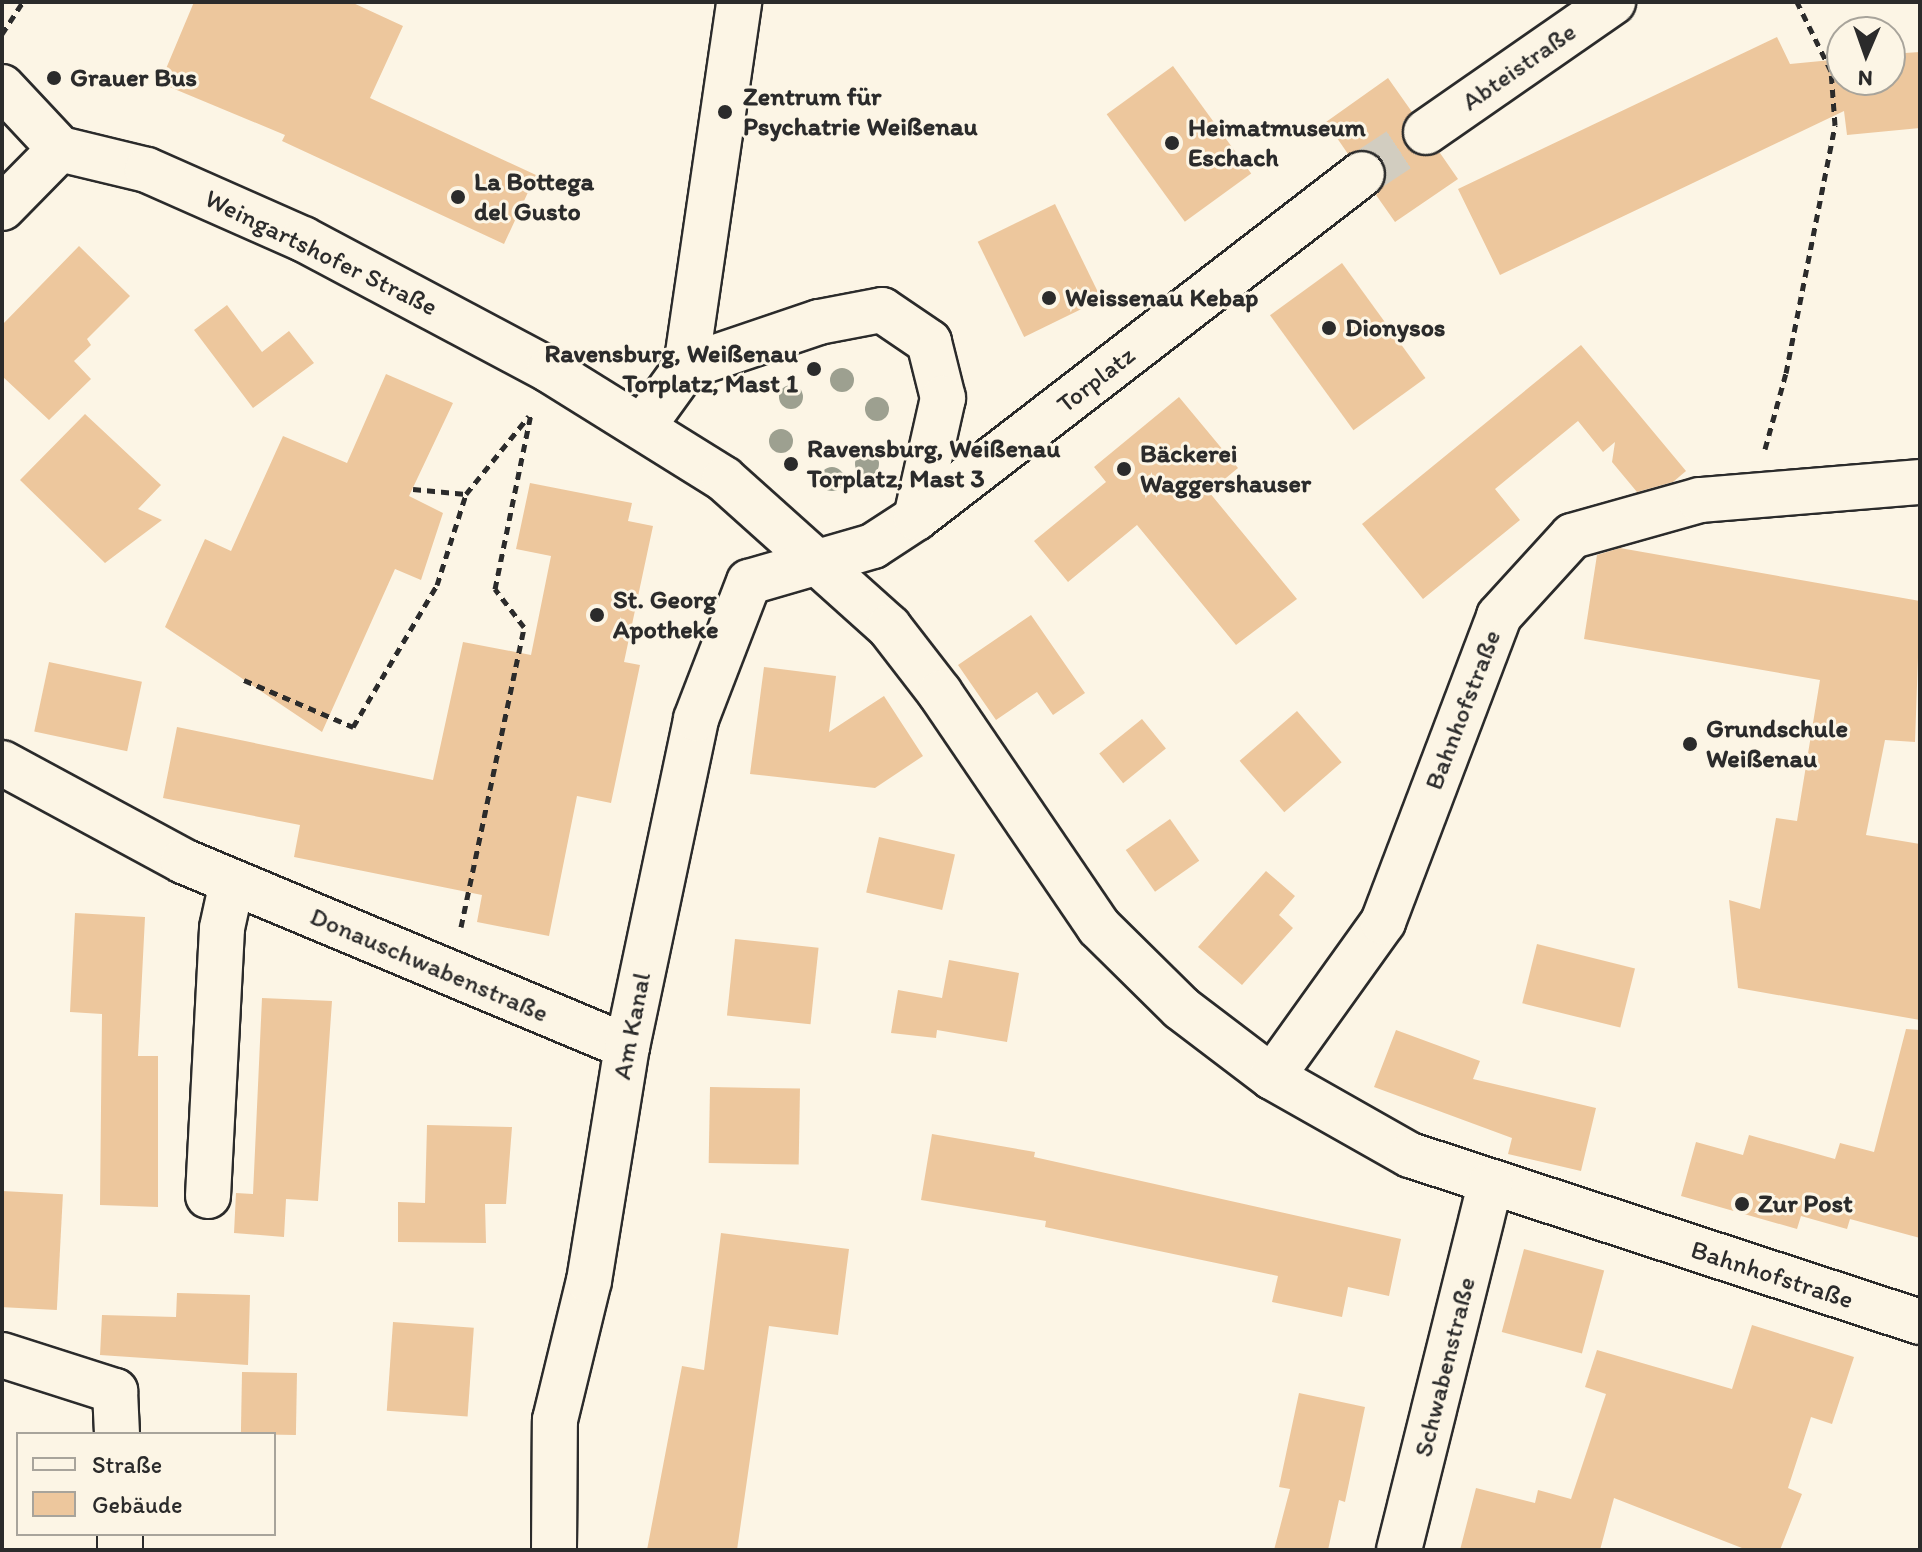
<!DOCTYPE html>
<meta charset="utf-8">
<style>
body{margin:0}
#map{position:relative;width:1922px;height:1552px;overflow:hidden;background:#fcf5e5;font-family:Itim,sans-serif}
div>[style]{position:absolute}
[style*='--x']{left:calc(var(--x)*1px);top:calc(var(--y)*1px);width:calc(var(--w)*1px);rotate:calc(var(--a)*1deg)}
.building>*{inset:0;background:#edc79d;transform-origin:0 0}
.minor-tunnel>*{height:44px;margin-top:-22px;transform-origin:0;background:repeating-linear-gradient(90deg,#d2cdc0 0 44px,transparent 0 66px)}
.path>*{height:5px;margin-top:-2.5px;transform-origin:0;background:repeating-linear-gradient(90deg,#2b2b2b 0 8px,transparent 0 14px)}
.roads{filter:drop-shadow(2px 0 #2b2b2b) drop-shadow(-2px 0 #2b2b2b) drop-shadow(0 2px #2b2b2b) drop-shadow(0 -2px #2b2b2b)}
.minor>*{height:44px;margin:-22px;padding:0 22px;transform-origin:22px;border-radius:22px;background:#fcf5e5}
.trees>*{width:24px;height:24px;margin:-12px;border-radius:50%;background:#9da090}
.dots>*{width:22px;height:22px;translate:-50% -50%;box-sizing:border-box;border:4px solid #fcf5e5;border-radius:50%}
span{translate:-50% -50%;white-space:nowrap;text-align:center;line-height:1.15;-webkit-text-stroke:6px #fcf5e5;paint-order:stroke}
.street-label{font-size:26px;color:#2b2b2b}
.poi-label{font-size:26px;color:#2b2b2b;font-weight:700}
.left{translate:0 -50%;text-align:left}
.right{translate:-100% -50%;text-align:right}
.frame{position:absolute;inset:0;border:4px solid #2b2b2b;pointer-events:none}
.legend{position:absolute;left:16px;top:1432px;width:260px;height:104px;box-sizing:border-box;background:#fcf5e5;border:2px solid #a8a49b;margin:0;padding:10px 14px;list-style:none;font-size:24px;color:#2b2b2b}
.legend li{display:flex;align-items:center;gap:16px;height:40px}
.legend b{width:40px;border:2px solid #a8a49b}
.north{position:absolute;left:1826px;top:16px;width:80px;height:80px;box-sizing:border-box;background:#fcf5e5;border:2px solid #a8a49b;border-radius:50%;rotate:182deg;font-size:22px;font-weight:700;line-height:32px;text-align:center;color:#2b2b2b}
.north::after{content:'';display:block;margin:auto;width:28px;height:36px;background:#2b2b2b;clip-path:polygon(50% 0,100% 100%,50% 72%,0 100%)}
</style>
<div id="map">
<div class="building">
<i style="clip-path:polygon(194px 2px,351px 2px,403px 26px,370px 98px,536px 175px,504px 244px,282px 141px,285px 135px,160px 83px)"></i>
<i style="clip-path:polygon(1777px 37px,1790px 64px,1842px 59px,1842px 80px,1890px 80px,1890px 54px,1920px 52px,1920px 128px,1847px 135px,1844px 111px,1500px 275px,1458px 189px)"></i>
<i style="left:1173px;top:66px;width:133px;height:82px;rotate:54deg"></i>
<i style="clip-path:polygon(1388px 78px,1412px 112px,1403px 122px,1405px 146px,1416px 155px,1440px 153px,1458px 179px,1395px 222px,1376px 195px,1385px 183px,1382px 159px,1371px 151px,1348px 154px,1326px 122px)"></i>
<i style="left:1055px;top:204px;width:106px;height:86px;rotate:64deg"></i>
<i style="clip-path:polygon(79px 246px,130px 296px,87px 339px,91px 345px,74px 361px,91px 379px,49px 420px,2px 376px,2px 325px)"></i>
<i style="left:1342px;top:263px;width:142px;height:89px;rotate:54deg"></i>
<i style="clip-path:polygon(227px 305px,262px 352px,289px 331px,314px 363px,253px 408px,194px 330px)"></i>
<i style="clip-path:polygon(1581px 345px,1686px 471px,1673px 482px,1637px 492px,1612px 462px,1615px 442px,1603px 452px,1578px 421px,1495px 489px,1520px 520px,1423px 599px,1362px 524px)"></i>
<i style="clip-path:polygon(386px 374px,453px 403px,409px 496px,443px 513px,421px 580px,395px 569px,322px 732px,165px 627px,205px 539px,231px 551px,283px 436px,347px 463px)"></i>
<i style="clip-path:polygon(1179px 397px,1238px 468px,1209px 492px,1297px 599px,1236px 645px,1137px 525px,1068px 582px,1034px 541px,1106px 482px,1094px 467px)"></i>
<i style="clip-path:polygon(85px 414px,161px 485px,138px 509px,162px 520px,105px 563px,20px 480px)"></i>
<i style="clip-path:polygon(530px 483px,632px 503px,628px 521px,653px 526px,624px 662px,640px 665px,611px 803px,577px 796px,549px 936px,477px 922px,482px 895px,294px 857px,300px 825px,163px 798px,177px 727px,433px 780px,463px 642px,531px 655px,551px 556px,516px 549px)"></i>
<i style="clip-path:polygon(1620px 548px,1920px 601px,1915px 742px,1885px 740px,1866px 835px,1920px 844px,1920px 1020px,1738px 988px,1729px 900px,1760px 909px,1776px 818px,1797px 821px,1820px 680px,1584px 639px,1597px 555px)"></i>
<i style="clip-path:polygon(1031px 615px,1085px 693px,1053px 715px,1037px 692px,996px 720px,958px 665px)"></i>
<i style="left:49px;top:662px;width:95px;height:71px;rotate:12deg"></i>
<i style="clip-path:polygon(764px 667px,836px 676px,829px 732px,884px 696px,923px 756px,875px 788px,750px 774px)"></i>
<i style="left:1297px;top:711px;width:68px;height:76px;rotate:49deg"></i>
<i style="left:1142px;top:719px;width:38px;height:55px;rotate:51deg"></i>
<i style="left:1170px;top:819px;width:51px;height:54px;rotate:55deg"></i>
<i style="left:879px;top:837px;width:78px;height:57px;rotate:13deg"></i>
<i style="clip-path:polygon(1266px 871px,1295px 896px,1279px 915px,1293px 928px,1242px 985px,1198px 947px)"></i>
<i style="clip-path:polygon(75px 913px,145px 917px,138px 1056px,158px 1056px,158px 1207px,100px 1205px,102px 1014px,70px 1012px)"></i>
<i style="left:735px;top:939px;width:84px;height:77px;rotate:6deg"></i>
<i style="left:1537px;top:944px;width:101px;height:61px;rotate:14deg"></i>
<i style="clip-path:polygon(949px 960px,1019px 973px,1007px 1042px,937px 1030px,936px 1038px,891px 1033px,898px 990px,942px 998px)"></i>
<i style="clip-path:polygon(262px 998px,332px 1001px,318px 1201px,286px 1199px,284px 1237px,234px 1233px,236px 1193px,253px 1194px)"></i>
<i style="clip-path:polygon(1906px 1029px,1920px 1030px,1920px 1238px,1850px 1219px,1847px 1229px,1801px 1216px,1797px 1229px,1681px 1196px,1696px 1142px,1743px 1155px,1749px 1135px,1835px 1159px,1840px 1143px,1874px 1152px)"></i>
<i style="clip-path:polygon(1396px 1030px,1480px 1061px,1473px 1079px,1596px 1108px,1581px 1171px,1508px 1154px,1512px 1138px,1374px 1087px)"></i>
<i style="left:710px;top:1087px;width:90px;height:76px;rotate:1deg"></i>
<i style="clip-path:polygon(427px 1125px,512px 1127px,506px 1204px,485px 1204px,486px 1243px,398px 1242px,398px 1202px,425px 1203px)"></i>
<i style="clip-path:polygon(932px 1134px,1035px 1152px,1034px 1157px,1401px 1239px,1389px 1296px,1348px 1287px,1342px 1317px,1272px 1302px,1278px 1276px,1045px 1227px,1046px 1221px,921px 1200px)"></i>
<i style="left:2px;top:1191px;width:61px;height:116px;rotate:3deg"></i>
<i style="clip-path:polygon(721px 1233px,849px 1249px,838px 1335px,769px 1326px,737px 1550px,647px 1550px,682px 1366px,704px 1370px)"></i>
<i style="left:1524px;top:1249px;width:83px;height:86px;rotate:15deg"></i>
<i style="clip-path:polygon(177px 1293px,250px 1295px,248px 1365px,100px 1355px,102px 1315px,176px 1317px)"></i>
<i style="left:393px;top:1322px;width:81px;height:89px;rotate:4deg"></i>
<i style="clip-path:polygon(1752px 1325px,1854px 1357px,1832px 1424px,1811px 1417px,1788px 1488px,1802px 1494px,1780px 1550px,1747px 1550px,1614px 1498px,1600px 1550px,1460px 1550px,1476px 1488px,1535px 1503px,1538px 1490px,1571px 1499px,1606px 1394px,1585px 1387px,1597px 1350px,1732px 1389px)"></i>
<i style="left:242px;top:1372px;width:55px;height:62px;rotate:1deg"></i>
<i style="clip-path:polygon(1299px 1393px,1365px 1407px,1345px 1502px,1339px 1500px,1328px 1550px,1274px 1550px,1290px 1489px,1279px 1487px)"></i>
</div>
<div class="minor-tunnel">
<i style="--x:1362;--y:174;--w:77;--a:-33.3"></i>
</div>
<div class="path">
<i style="--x:2;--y:34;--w:38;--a:-57"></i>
<i style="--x:1765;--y:449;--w:79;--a:-74.6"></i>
<i style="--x:1786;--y:373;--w:253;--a:-78.8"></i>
<i style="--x:1835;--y:125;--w:54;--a:-94.2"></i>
<i style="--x:1831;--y:71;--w:77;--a:-116.2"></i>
<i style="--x:413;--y:489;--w:53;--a:5.4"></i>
<i style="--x:244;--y:680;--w:119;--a:23.3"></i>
<i style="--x:353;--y:727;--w:165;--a:-59.4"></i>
<i style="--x:437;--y:585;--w:96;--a:-72.3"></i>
<i style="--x:466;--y:494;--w:100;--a:-51.1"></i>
<i style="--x:461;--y:927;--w:307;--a:-78.1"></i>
<i style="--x:524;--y:627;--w:48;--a:-127.3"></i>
<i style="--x:495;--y:589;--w:180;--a:-78.4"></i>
</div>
<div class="roads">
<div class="minor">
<i style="--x:2;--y:87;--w:85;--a:46.9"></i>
<i style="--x:60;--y:149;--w:89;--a:13.6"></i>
<i style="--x:147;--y:170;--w:171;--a:23.9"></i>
<i style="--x:303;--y:239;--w:279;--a:28"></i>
<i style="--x:549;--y:370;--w:206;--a:31.9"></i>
<i style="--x:724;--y:479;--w:222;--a:41.9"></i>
<i style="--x:889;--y:627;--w:83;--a:52.3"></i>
<i style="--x:940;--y:693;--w:283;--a:55.8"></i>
<i style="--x:1099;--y:927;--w:115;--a:44.6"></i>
<i style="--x:1181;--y:1008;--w:114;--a:37.2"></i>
<i style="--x:1272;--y:1077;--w:159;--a:29.5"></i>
<i style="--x:1410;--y:1155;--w:537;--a:18.13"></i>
<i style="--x:1426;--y:132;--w:228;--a:-34.8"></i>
<i style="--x:2;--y:208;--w:83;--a:-45.5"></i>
<i style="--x:686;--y:367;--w:140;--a:-18.7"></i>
<i style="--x:819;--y:322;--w:64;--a:-10.8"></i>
<i style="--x:882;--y:310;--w:57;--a:34.2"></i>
<i style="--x:929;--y:342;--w:58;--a:76"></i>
<i style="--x:943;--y:398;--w:123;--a:102.7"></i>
<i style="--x:644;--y:425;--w:72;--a:-54.1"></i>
<i style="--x:686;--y:367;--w:369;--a:-81.7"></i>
<i style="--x:2;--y:763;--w:206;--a:28.4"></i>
<i style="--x:183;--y:861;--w:481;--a:22.7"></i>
<i style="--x:1272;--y:1077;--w:191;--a:-54.4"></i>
<i style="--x:1383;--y:922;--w:327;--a:-69.2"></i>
<i style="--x:1499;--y:616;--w:108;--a:-47.6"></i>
<i style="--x:1572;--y:536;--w:133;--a:-15.7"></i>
<i style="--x:1700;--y:500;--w:221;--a:-4.7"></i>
<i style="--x:208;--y:1196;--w:268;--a:-87"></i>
<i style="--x:222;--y:928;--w:47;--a:-77.7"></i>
<i style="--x:2;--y:1355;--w:119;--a:17.7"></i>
<i style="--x:115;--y:1391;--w:43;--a:87.3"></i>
<i style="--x:120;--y:1534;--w:16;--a:90"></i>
<i style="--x:554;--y:1550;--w:130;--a:-89.6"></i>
<i style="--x:555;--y:1420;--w:143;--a:-76.3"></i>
<i style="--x:589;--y:1281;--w:237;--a:-80.8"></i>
<i style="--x:627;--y:1047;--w:335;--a:-78.1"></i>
<i style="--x:696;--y:719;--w:147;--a:-68.9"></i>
<i style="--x:749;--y:582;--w:129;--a:-16.2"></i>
<i style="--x:873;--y:546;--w:51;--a:-33.1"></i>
<i style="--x:916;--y:518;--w:563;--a:-37.64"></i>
<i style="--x:1399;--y:1550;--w:377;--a:-76"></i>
</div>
</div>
<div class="trees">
<i style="left:842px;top:380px"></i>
<i style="left:791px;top:397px"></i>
<i style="left:877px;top:409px"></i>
<i style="left:781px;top:441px"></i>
<i style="left:867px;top:464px"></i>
<i style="left:832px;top:479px"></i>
</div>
<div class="dots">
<i style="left:54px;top:78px;background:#2b2b2b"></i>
<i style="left:725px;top:112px;background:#2b2b2b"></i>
<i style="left:1172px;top:143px;background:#2b2b2b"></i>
<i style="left:458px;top:197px;background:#2b2b2b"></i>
<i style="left:1049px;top:298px;background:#2b2b2b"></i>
<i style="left:1329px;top:328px;background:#2b2b2b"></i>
<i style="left:814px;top:369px;background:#2b2b2b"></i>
<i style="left:791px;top:464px;background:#2b2b2b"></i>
<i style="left:1124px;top:469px;background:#2b2b2b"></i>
<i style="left:597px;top:615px;background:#2b2b2b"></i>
<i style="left:1690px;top:744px;background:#2b2b2b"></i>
<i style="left:1742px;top:1204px;background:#2b2b2b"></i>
</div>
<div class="street-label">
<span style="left:1519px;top:67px;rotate:-35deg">Abteistraße</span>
<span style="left:321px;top:253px;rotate:26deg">Weingartshofer Straße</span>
<span style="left:1096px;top:380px;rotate:-38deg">Torplatz</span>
<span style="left:1463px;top:710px;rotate:-69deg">Bahnhofstraße</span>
<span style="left:429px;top:965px;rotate:23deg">Donauschwabenstraße</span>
<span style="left:632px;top:1026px;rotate:-79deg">Am Kanal</span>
<span style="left:1772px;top:1275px;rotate:18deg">Bahnhofstraße</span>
<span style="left:1445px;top:1367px;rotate:-76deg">Schwabenstraße</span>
</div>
<div class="poi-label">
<span class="left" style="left:70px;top:78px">Grauer Bus</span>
<span class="left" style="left:743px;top:112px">Zentrum für<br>Psychatrie Weißenau</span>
<span class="left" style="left:1188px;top:143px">Heimatmuseum<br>Eschach</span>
<span class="left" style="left:474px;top:197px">La Bottega<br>del Gusto</span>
<span class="left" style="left:1065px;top:298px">Weissenau Kebap</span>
<span class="left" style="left:1345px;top:328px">Dionysos</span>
<span class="right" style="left:798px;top:369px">Ravensburg, Weißenau<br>Torplatz, Mast 1</span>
<span class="left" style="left:807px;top:464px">Ravensburg, Weißenau<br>Torplatz, Mast 3</span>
<span class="left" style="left:1140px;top:469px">Bäckerei<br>Waggershauser</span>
<span class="left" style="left:613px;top:615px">St. Georg<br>Apotheke</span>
<span class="left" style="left:1706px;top:744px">Grundschule<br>Weißenau</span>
<span class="left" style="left:1758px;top:1204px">Zur Post</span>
</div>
<div class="frame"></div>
<ul class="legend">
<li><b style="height:10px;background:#fcf5e5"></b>Straße</li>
<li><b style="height:22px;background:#edc79d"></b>Gebäude</li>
</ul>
<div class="north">N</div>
</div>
